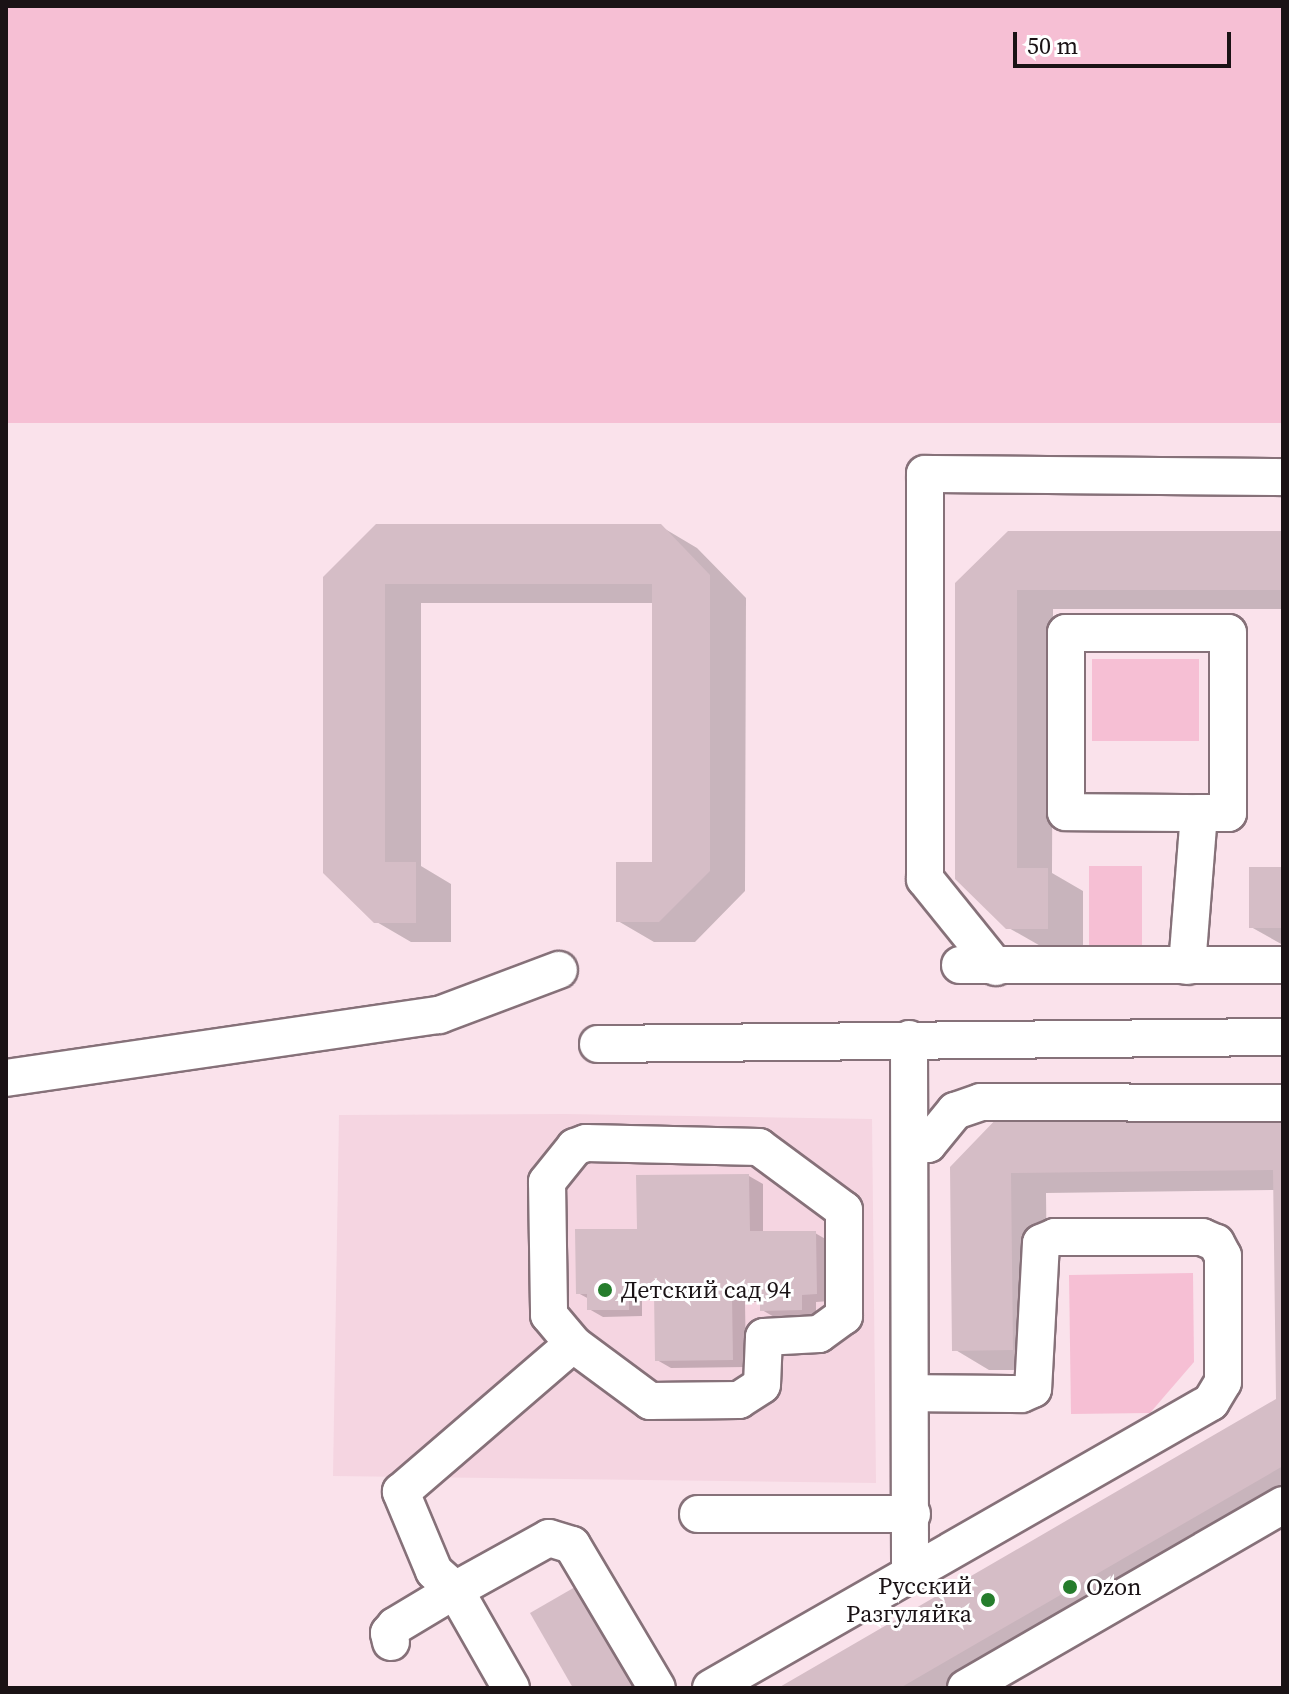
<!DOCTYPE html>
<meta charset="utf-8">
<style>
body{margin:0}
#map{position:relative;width:1289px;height:1694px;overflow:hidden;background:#fae2eb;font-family:"Source Serif 4",serif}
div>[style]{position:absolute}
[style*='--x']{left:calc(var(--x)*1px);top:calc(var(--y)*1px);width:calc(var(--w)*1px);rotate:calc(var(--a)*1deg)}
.built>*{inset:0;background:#f5d5e1}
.green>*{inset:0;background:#f6bfd4;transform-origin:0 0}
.shadow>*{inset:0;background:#0003}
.building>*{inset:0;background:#d5bdc6;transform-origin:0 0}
.roads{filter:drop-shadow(2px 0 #867179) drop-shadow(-2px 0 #867179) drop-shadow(0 2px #867179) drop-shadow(0 -2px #867179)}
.minor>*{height:36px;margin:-18px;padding:0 18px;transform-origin:18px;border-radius:18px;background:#fff}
.dots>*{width:22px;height:22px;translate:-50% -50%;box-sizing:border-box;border:4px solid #fff;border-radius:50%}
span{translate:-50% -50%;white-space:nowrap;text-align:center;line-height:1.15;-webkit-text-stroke:6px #fff;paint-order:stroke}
.poi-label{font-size:24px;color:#1a1215}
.left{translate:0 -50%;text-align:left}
.right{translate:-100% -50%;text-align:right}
.frame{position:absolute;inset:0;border:8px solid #1a1215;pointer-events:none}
.scale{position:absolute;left:1013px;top:32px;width:218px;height:36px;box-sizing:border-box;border:4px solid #1a1215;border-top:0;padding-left:10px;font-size:24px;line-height:28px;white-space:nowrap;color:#1a1215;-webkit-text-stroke:6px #fff;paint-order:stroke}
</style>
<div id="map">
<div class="built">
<i style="clip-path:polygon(565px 1114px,872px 1119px,876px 1483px,333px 1476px,339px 1115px)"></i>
</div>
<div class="green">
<i style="left:6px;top:6px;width:1277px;height:417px"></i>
<i style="left:1092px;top:659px;width:107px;height:82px"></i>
<i style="left:1089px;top:866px;width:53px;height:84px"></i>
<i style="clip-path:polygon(1193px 1273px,1194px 1362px,1150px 1413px,1071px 1414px,1069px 1275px)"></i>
</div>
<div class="shadow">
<i style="clip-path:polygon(660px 526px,697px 548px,746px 598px,745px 891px,695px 942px,654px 942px,618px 921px,654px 864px,654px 603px,421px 603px,421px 866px,451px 884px,451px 942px,411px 942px,375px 921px,325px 578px)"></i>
<i style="clip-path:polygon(1283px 533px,1283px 609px,1053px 609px,1052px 873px,1083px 891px,1083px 948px,1044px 948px,1007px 927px,957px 584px)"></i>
<i style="clip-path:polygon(1283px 869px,1283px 945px,1251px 927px)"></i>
<i style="clip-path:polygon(1283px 1111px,1283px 1507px,971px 1688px,782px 1688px,1278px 1400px,1275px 1190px,1046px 1193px,1048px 1370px,989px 1370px,954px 1349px,952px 1168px)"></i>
<i style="clip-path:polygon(749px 1176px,763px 1184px,763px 1233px,815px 1233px,829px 1241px,830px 1301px,816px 1302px,816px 1317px,776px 1318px,762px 1310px,762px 1302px,745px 1302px,746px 1367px,671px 1368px,657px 1360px,656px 1300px,642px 1300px,642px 1316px,603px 1317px,589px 1309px,589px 1299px,578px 1293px,639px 1231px)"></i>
</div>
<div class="building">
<i style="clip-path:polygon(376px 524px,661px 524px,710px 575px,710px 871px,659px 922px,616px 922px,616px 862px,652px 862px,652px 584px,385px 584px,385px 862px,416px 862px,416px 923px,374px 923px,323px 873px,323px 577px)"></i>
<i style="clip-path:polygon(1008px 531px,1283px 531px,1283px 590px,1017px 590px,1017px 868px,1048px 868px,1048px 929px,1006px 929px,955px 879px,955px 583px)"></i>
<i style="left:1249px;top:867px;width:34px;height:61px"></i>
<i style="clip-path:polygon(1283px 1109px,1283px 1466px,900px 1688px,778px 1688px,1276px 1399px,1273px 1170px,1011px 1173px,1013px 1350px,952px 1351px,950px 1167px,1002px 1113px)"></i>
<i style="clip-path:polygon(749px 1174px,750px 1231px,816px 1231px,817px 1294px,802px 1295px,802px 1310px,760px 1311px,760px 1295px,732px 1295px,733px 1360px,655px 1361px,654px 1293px,629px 1293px,629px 1310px,587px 1310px,587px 1294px,576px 1294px,575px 1229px,637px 1229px,636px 1175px)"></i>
<i style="clip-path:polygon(582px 1583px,644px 1688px,573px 1688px,530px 1613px)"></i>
</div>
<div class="roads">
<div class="minor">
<i style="--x:960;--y:965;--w:323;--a:0"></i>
<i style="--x:1187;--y:966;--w:153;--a:-85.5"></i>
<i style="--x:1199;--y:813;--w:133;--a:-179.6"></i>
<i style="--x:1066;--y:812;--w:179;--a:-90"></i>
<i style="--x:1066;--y:633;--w:162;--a:0"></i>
<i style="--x:1228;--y:633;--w:180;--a:90"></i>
<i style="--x:1228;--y:813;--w:29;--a:180"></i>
<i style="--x:996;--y:967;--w:113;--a:-128.9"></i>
<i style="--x:925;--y:879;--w:405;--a:-90"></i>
<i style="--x:925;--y:474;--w:358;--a:0.5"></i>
<i style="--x:909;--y:1039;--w:536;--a:89.89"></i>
<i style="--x:598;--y:1044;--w:685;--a:-0.59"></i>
<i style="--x:6;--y:1078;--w:438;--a:-8.3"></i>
<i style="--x:439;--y:1015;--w:128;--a:-20.6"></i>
<i style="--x:911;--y:1145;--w:17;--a:-3"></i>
<i style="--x:928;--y:1144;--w:43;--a:-50.7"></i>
<i style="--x:955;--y:1111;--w:28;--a:-19"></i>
<i style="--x:981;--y:1102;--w:302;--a:0.2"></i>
<i style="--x:698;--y:1514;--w:214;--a:0"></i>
<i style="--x:391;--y:1642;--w:9;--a:-103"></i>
<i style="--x:389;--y:1633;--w:9;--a:-49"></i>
<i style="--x:395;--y:1626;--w:70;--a:-31"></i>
<i style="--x:455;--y:1590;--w:28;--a:-138"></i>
<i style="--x:434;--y:1571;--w:86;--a:-112.7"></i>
<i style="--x:401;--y:1492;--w:227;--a:-40.7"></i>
<i style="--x:573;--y:1344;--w:96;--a:36.5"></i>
<i style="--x:650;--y:1401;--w:89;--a:-0.6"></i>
<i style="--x:739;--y:1400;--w:27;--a:-33"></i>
<i style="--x:762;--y:1385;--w:48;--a:-87.6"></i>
<i style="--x:764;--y:1337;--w:55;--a:-3.1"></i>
<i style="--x:819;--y:1334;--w:31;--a:-36"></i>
<i style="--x:844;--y:1316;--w:106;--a:-90"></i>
<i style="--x:844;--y:1210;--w:106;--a:-143.5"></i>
<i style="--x:759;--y:1147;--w:173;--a:-178.7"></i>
<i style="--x:586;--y:1143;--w:12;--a:160"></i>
<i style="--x:575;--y:1147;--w:45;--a:128.7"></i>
<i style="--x:547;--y:1182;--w:133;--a:89.1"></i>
<i style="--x:549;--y:1315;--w:38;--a:50"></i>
<i style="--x:511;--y:1688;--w:113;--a:-119.7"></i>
<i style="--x:455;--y:1590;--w:107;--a:-29"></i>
<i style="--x:549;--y:1538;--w:24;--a:17"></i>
<i style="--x:572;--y:1545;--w:166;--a:59.3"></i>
<i style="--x:711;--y:1688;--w:576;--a:-29.77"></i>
<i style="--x:1211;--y:1402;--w:23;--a:-59"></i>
<i style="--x:1223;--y:1382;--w:126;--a:-90"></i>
<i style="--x:1223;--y:1256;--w:15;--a:-118"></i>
<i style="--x:1216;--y:1243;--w:15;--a:-157"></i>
<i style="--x:1202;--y:1237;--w:147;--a:180"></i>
<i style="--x:1055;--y:1237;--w:15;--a:157"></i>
<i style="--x:1041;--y:1243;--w:146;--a:93.1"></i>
<i style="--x:1033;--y:1389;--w:13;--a:157"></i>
<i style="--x:1021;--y:1394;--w:107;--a:-179.5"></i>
<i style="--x:966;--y:1688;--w:366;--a:-30"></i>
</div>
</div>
<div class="dots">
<i style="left:605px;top:1290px;background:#257d2c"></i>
<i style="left:1070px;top:1587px;background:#257d2c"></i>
<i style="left:988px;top:1600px;background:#257d2c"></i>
</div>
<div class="poi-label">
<span class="left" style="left:621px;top:1290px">Детский сад 94</span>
<span class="right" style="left:972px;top:1600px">Русский<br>Разгуляйка</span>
<span class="left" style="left:1086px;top:1587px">Ozon</span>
</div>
<div class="frame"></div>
<div class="scale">50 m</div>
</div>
